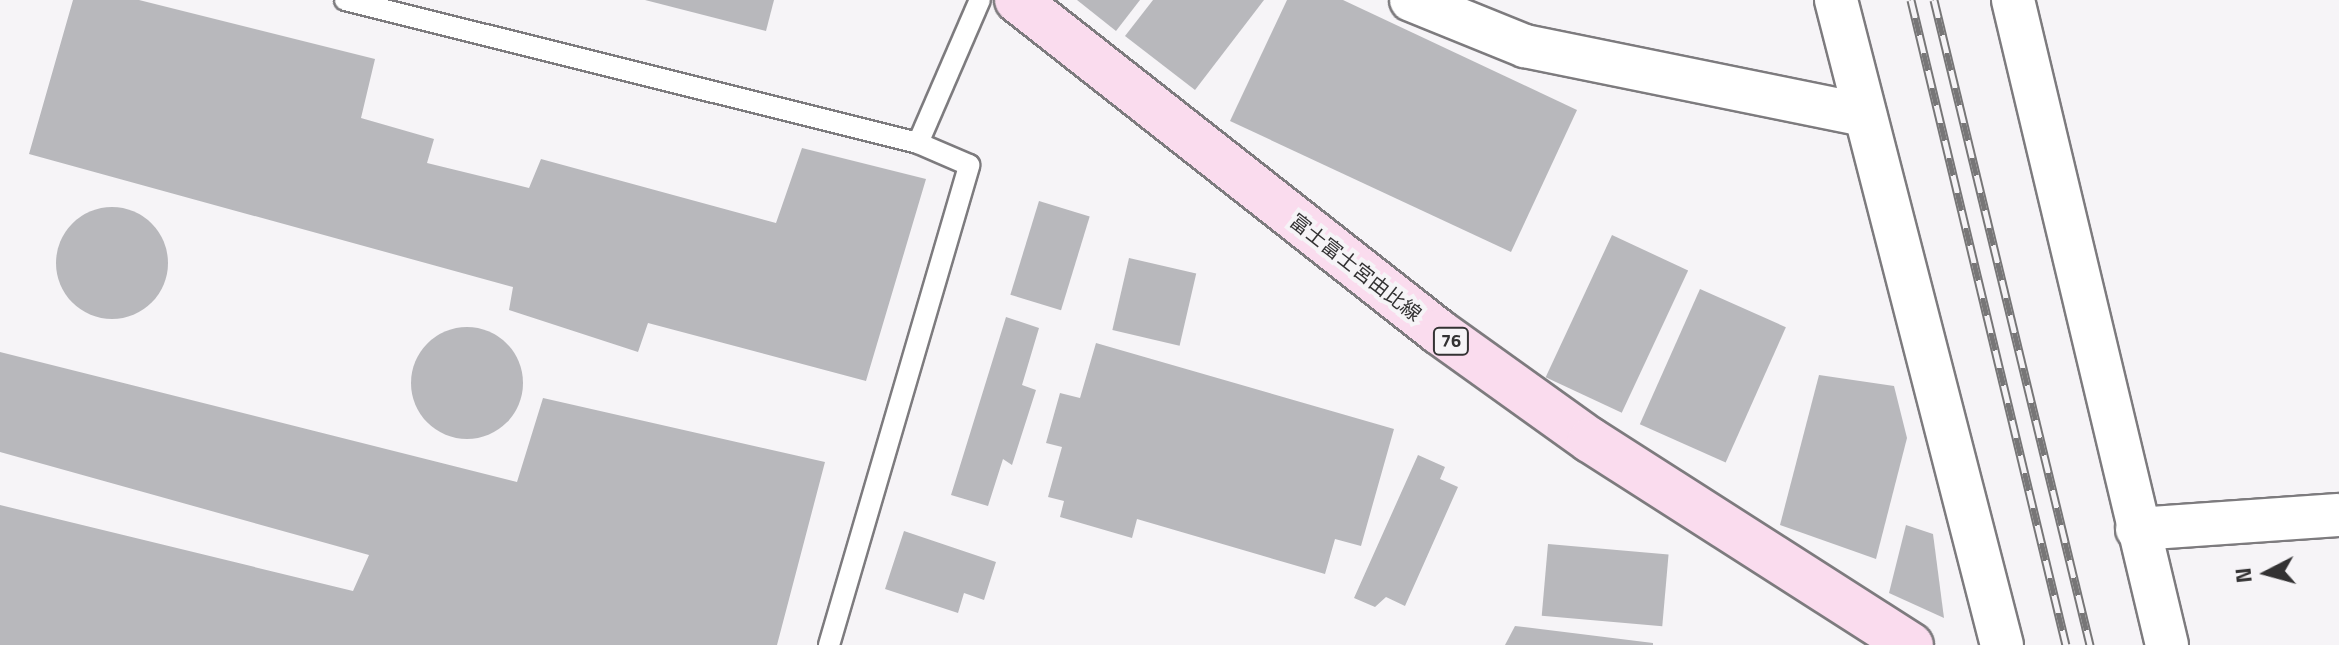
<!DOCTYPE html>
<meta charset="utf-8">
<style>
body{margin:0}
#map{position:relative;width:2339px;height:645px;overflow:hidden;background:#f6f4f7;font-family:"Titillium Web","Noto Sans JP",sans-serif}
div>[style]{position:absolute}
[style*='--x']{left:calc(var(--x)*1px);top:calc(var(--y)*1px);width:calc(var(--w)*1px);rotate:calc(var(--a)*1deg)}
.building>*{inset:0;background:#b8b8bc;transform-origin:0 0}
.round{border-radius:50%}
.roads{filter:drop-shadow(2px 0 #7d7b7e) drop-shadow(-2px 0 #7d7b7e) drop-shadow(0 2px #7d7b7e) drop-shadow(0 -2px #7d7b7e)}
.lane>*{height:20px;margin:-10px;padding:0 10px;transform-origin:10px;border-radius:10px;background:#fff}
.street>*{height:42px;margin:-21px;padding:0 21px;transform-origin:21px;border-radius:21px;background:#fff}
.primary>*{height:44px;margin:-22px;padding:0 22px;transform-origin:22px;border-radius:22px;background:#fadcee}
.rail>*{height:9px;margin-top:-4.5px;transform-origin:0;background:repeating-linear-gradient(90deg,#f6f4f7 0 18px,#777677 0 36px);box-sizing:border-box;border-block:2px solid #777677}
span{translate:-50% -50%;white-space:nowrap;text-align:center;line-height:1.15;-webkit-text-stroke:8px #f6f4f7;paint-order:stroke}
.shield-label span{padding:2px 6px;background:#f6f4f7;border:2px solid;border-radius:6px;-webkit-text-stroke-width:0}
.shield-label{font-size:18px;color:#333233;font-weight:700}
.street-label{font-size:20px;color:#333233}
.north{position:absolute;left:2227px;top:533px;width:80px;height:80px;-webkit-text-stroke:6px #f6f4f7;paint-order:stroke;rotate:264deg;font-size:22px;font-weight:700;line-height:32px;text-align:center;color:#333233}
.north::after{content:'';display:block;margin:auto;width:28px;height:36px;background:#333233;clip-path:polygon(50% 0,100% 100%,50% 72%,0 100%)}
</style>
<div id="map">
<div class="building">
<i style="clip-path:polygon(73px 0,139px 0,375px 59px,361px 118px,434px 139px,427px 163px,529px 188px,541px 159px,776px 223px,802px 148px,926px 179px,866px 381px,648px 323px,638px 352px,509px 310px,513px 287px,29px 154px)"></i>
<i style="clip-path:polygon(645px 0,774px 0,766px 31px)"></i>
<i style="clip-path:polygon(1077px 0,1140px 0,1116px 31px)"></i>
<i style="clip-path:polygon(1153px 0,1264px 0,1195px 90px,1125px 36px)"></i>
<i style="clip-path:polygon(1287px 0,1343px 0,1577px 110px,1511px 252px,1230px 121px)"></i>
<i style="left:1039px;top:201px;width:53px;height:98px;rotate:17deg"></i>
<i class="round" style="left:56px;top:207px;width:112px;height:112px"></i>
<i style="left:1612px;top:235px;width:84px;height:157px;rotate:25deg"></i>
<i style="left:1129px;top:258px;width:69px;height:74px;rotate:13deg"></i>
<i style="left:1700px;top:289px;width:94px;height:148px;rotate:24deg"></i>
<i style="clip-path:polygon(1006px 317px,1039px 328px,1022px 385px,1036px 390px,1012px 465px,1003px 459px,988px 506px,951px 495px)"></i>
<i class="round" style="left:411px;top:327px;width:112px;height:112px"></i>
<i style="clip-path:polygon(1096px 343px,1394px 429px,1361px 546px,1335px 539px,1325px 574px,1137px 519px,1132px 538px,1060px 517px,1064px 501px,1048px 497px,1062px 447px,1046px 443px,1060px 393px,1080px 398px)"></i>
<i style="clip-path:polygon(0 352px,517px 482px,543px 398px,825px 462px,777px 645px,0 645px,0 505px,353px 591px,369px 555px,0 452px)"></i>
<i style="clip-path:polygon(1819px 375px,1894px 386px,1907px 438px,1876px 559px,1780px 525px)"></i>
<i style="clip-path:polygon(1418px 455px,1445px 467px,1440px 479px,1458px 487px,1405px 606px,1386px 597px,1375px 607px,1354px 598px)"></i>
<i style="clip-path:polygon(1906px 525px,1933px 534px,1944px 618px,1889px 593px)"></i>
<i style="clip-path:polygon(904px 531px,996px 562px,984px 600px,964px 593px,958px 613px,885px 589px)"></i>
<i style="left:1548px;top:544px;width:121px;height:72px;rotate:5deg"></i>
<i style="clip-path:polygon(1515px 626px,1653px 643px,1653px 645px,1505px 645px)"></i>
</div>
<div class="roads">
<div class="lane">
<i style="--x:345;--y:0;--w:591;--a:14.01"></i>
<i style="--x:829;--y:645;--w:500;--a:-73.7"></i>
<i style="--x:969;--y:165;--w:56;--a:-156.7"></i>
<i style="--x:918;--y:143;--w:156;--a:-66.6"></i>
</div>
<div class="street">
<i style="--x:1411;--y:0;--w:123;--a:22"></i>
<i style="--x:1525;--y:46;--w:347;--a:11.5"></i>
<i style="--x:1836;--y:0;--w:666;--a:75.57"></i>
<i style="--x:2013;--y:0;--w:663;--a:76.57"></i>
<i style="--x:2137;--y:529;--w:202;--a:-4"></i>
</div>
<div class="primary">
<i style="--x:1017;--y:0;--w:537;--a:38.19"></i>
<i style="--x:1439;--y:332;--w:186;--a:35.6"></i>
<i style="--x:1590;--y:440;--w:381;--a:32.6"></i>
</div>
</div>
<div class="rail">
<i style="--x:1911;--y:0;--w:663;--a:76.49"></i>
<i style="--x:1934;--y:0;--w:664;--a:76.4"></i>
</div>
<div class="shield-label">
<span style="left:1451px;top:341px">76</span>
</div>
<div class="street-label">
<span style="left:1356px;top:267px;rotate:38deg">富士富士宮由比線</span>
</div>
<div class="north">N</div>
</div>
